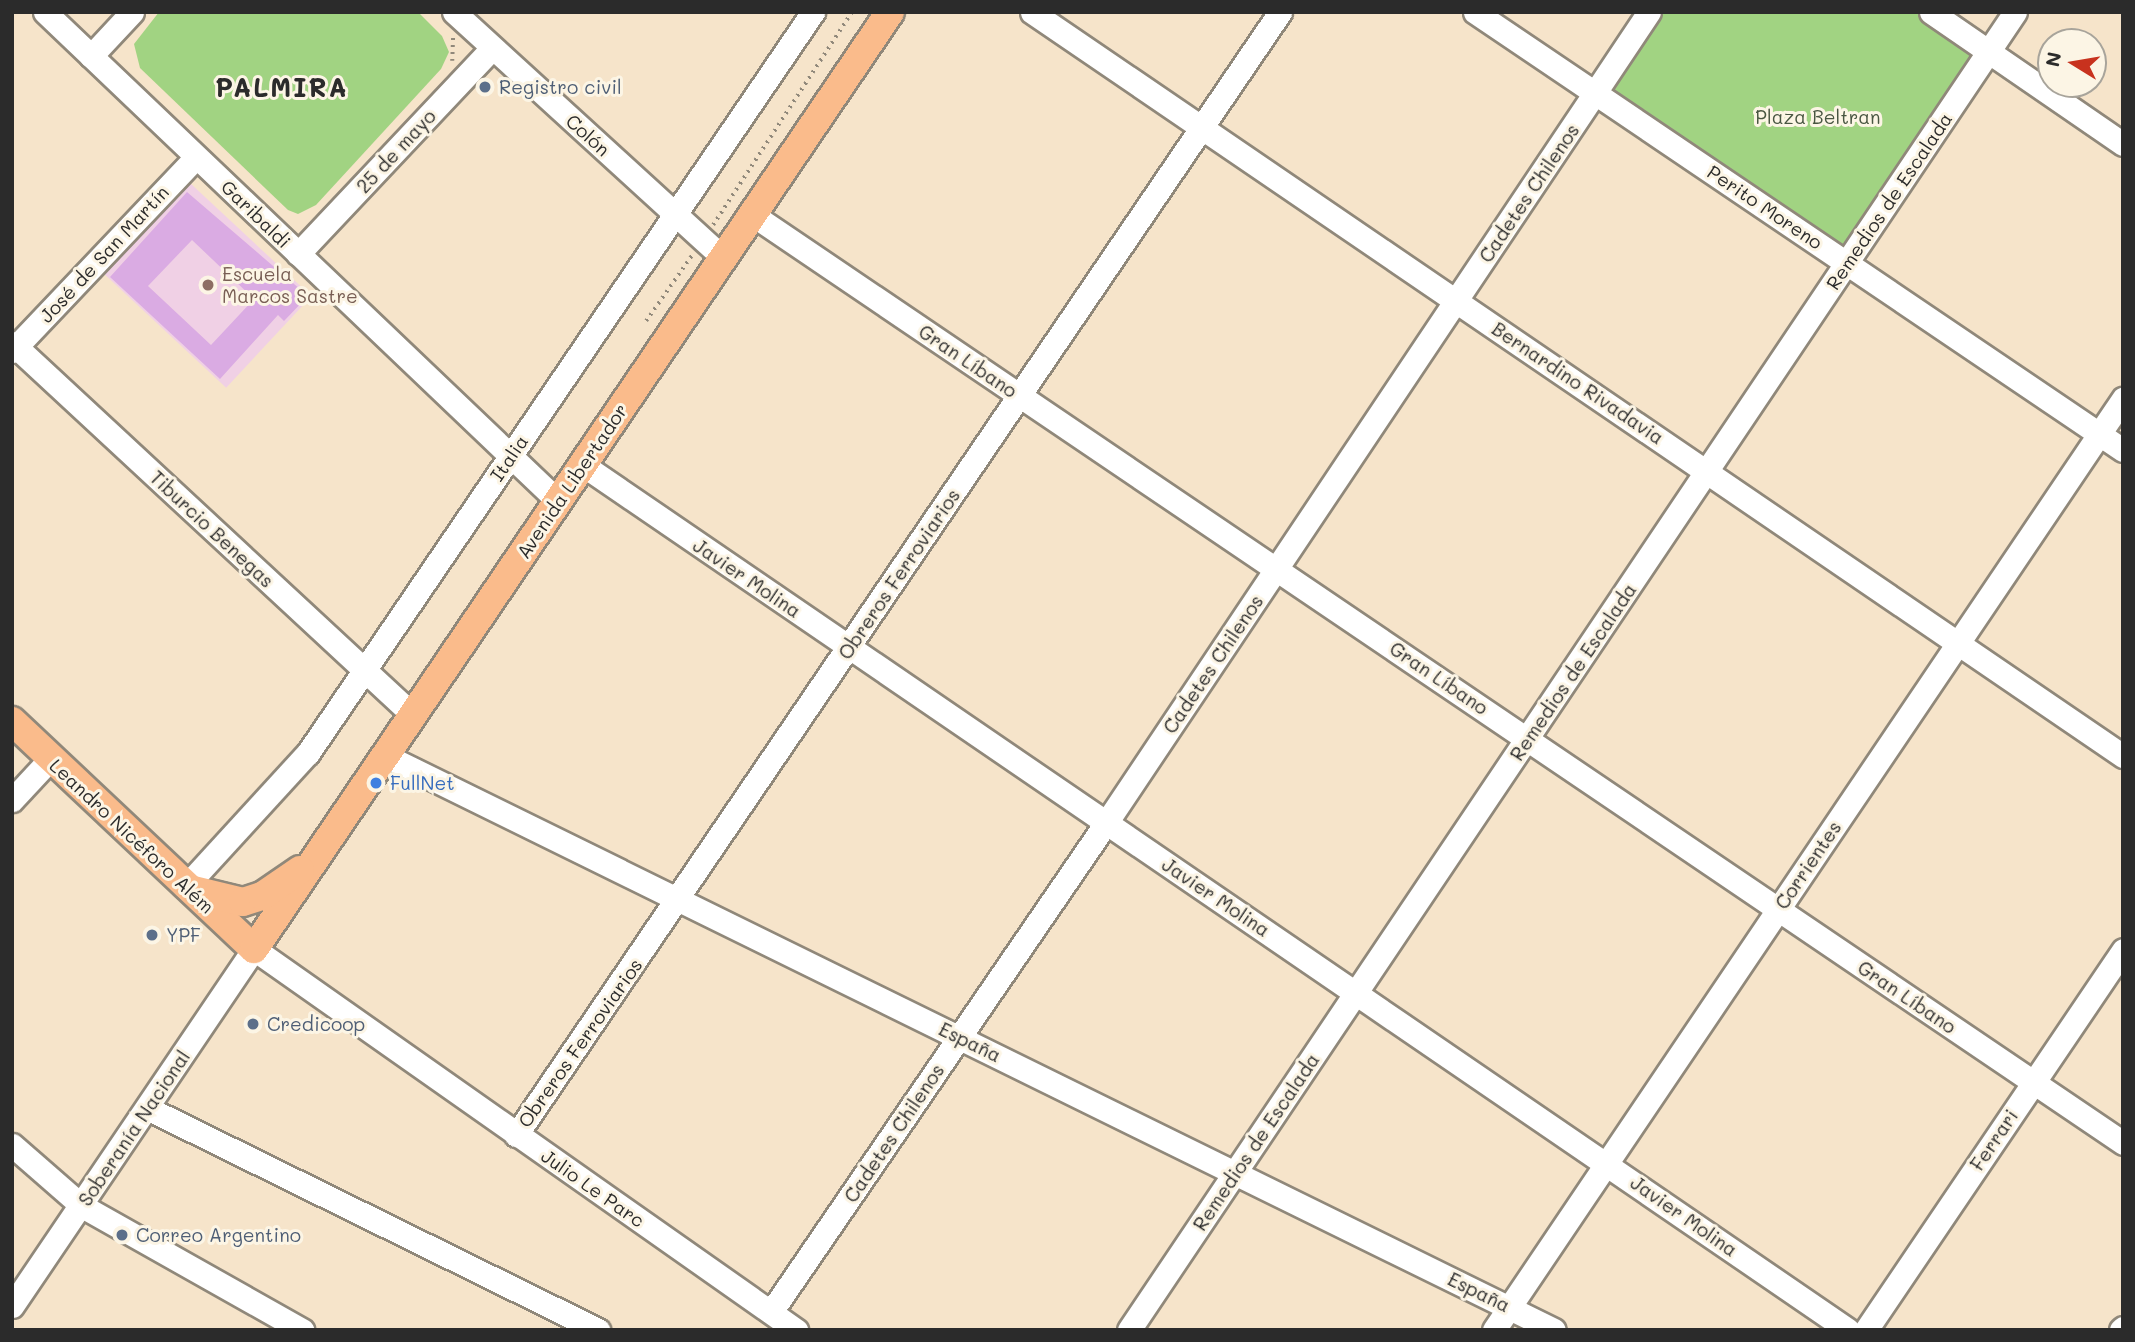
<!DOCTYPE html>
<meta charset="utf-8">
<style>
body{margin:0}
#map{position:relative;width:2135px;height:1342px;overflow:hidden;background:#f6e4ca;font-family:Mali,sans-serif}
div>[style]{position:absolute}
[style*='--x']{left:calc(var(--x)*1px);top:calc(var(--y)*1px);width:calc(var(--w)*1px);rotate:calc(var(--a)*1deg)}
.built>*{inset:0;background:#f0d0e5;transform-origin:0 0}
.green>*{inset:0;background:#a1d382}
.building>*{inset:0;background:#daabe3}
.path>*{height:3.5px;margin-top:-1.75px;transform-origin:0;background:repeating-linear-gradient(90deg,#90887a 0 2px,transparent 0 7px)}
.roads{filter:drop-shadow(2px 0 #90887a) drop-shadow(-2px 0 #90887a) drop-shadow(0 2px #90887a) drop-shadow(0 -2px #90887a)}
.minor>*{height:23px;margin:-11.5px;padding:0 11.5px;transform-origin:11.5px;border-radius:11.5px;background:#fff}
.major>*{height:28px;margin:-14px;padding:0 14px;transform-origin:14px;border-radius:14px;background:#fabb8b}
.dots>*{width:19px;height:19px;translate:-50% -50%;box-sizing:border-box;border:4px solid #fcf5e5;border-radius:50%}
span{translate:-50% -50%;white-space:nowrap;text-align:center;line-height:1.15;-webkit-text-stroke:6px #fcf5e5;paint-order:stroke}
.service-label{font-size:19px;color:#4e5e75}
.left{translate:0 -50%;text-align:left}
.park-label{font-size:19px;color:#485541}
.street-label{font-size:19px;color:#2b2b2b}
.education-label{font-size:19px;color:#785e54}
.shop-label{font-size:19px;color:#366cbe}
.district-label{font-size:26px;color:#2b2b2b;font-weight:700;letter-spacing:2px}
.frame{position:absolute;inset:0;border:14px solid #2b2b2b;pointer-events:none}
.north{position:absolute;left:2037px;top:28px;width:70px;height:70px;box-sizing:border-box;background:#fcf5e5;border:2px solid #a8a49b;border-radius:50%;rotate:281deg;font-size:19px;font-weight:700;line-height:28px;text-align:center;color:#2b2b2b}
.north::after{content:'';display:block;margin:auto;width:24px;height:32px;background:#c8321e;clip-path:polygon(50% 0,100% 100%,50% 72%,0 100%)}
</style>
<div id="map">
<div class="built">
<i style="left:190px;top:183px;width:166px;height:125px;rotate:43deg"></i>
</div>
<div class="green">
<i style="clip-path:polygon(159px 12px,418px 12px,442px 36px,449px 52px,441px 69px,316px 205px,298px 214px,288px 210px,140px 68px,134px 44px)"></i>
<i style="clip-path:polygon(1649px 12px,1931px 12px,1989px 52px,1848px 262px,1595px 94px)"></i>
</div>
<div class="building">
<i style="clip-path:polygon(evenodd,187px 192px,308px 296px,284px 321px,278px 315px,220px 379px,110px 277px,187px 192px,192px 240px,254px 299px,211px 345px,148px 286px,192px 240px)"></i>
</div>
<div class="path">
<i style="--x:452;--y:61;--w:24;--a:-88"></i>
<i style="--x:713;--y:225;--w:254;--a:-56.9"></i>
<i style="--x:646;--y:321;--w:82;--a:-55"></i>
</div>
<div class="roads">
<div class="minor">
<i style="--x:45;--y:12;--w:709;--a:43.63"></i>
<i style="--x:454;--y:12;--w:365;--a:42.4"></i>
<i style="--x:1032;--y:12;--w:1321;--a:34.29"></i>
<i style="--x:1475;--y:12;--w:782;--a:34.06"></i>
<i style="--x:1931;--y:12;--w:233;--a:34.5"></i>
<i style="--x:91;--y:56;--w:60;--a:-47"></i>
<i style="--x:753;--y:215;--w:1655;--a:34.11"></i>
<i style="--x:298;--y:254;--w:283;--a:-46.7"></i>
<i style="--x:12;--y:343;--w:547;--a:42.85"></i>
<i style="--x:12;--y:351;--w:267;--a:-46.5"></i>
<i style="--x:583;--y:465;--w:1532;--a:34.36"></i>
<i style="--x:386;--y:756;--w:1301;--a:26.17"></i>
<i style="--x:12;--y:800;--w:57;--a:-47.1"></i>
<i style="--x:185;--y:887;--w:182;--a:-47.5"></i>
<i style="--x:308;--y:753;--w:897;--a:-55.73"></i>
<i style="--x:147;--y:1108;--w:503;--a:26.21"></i>
<i style="--x:516;--y:1135;--w:1358;--a:-55.77"></i>
<i style="--x:12;--y:1145;--w:93;--a:41.1"></i>
<i style="--x:82;--y:1206;--w:253;--a:29.4"></i>
<i style="--x:12;--y:1306;--w:431;--a:-55.9"></i>
<i style="--x:254;--y:949;--w:663;--a:35.11"></i>
<i style="--x:771;--y:1312;--w:593;--a:-55.59"></i>
<i style="--x:1106;--y:823;--w:976;--a:-56.2"></i>
<i style="--x:1129;--y:1330;--w:1588;--a:-56.09"></i>
<i style="--x:1494;--y:1330;--w:1124;--a:-55.96"></i>
<i style="--x:1866;--y:1330;--w:459;--a:-55.9"></i>
<i style="--x:2121;--y:1330;--w:3;--a:-45"></i>
</div>
<div class="major">
<i style="--x:12;--y:721;--w:332;--a:43.3"></i>
<i style="--x:254;--y:949;--w:1132;--a:-55.83"></i>
<i style="--x:194;--y:890;--w:50;--a:13.8"></i>
<i style="--x:243;--y:902;--w:20;--a:-18"></i>
<i style="--x:262;--y:896;--w:46;--a:-34.4"></i>
</div>
</div>
<div class="dots">
<i style="left:485px;top:87px;background:#5c6f8a"></i>
<i style="left:208px;top:285px;background:#8d6e63"></i>
<i style="left:376px;top:783px;background:#3f7fe0"></i>
<i style="left:152px;top:935px;background:#5c6f8a"></i>
<i style="left:253px;top:1024px;background:#5c6f8a"></i>
<i style="left:122px;top:1235px;background:#5c6f8a"></i>
</div>
<div class="service-label">
<span class="left" style="left:499px;top:87px">Registro civil</span>
<span class="left" style="left:166px;top:935px">YPF</span>
<span class="left" style="left:267px;top:1024px">Credicoop</span>
<span class="left" style="left:136px;top:1235px">Correo Argentino</span>
</div>
<div class="park-label">
<span style="left:1818px;top:117px">Plaza Beltran</span>
</div>
<div class="street-label">
<span style="left:588px;top:135px;rotate:42deg">Colón</span>
<span style="left:396px;top:151px;rotate:-47deg">25 de mayo</span>
<span style="left:1529px;top:193px;rotate:-56deg">Cadetes Chilenos</span>
<span style="left:1889px;top:201px;rotate:-56deg">Remedios de Escalada</span>
<span style="left:1765px;top:207px;rotate:34deg">Perito Moreno</span>
<span style="left:256px;top:214px;rotate:44deg">Garibaldi</span>
<span style="left:104px;top:254px;rotate:-47deg">José de San Martín</span>
<span style="left:968px;top:361px;rotate:34deg">Gran Líbano</span>
<span style="left:1578px;top:383px;rotate:34deg">Bernardino Rivadavia</span>
<span style="left:509px;top:458px;rotate:-56deg">Italia</span>
<span style="left:572px;top:481px;rotate:-56deg">Avenida Libertador</span>
<span style="left:212px;top:529px;rotate:43deg">Tiburcio Benegas</span>
<span style="left:899px;top:574px;rotate:-56deg">Obreros Ferroviarios</span>
<span style="left:747px;top:578px;rotate:34deg">Javier Molina</span>
<span style="left:1213px;top:664px;rotate:-56deg">Cadetes Chilenos</span>
<span style="left:1573px;top:672px;rotate:-56deg">Remedios de Escalada</span>
<span style="left:1439px;top:678px;rotate:34deg">Gran Líbano</span>
<span style="left:132px;top:836px;rotate:43deg">Leandro Nicéforo Além</span>
<span style="left:1808px;top:865px;rotate:-56deg">Corrientes</span>
<span style="left:1216px;top:897px;rotate:34deg">Javier Molina</span>
<span style="left:1907px;top:997px;rotate:34deg">Gran Líbano</span>
<span style="left:970px;top:1042px;rotate:26deg">España</span>
<span style="left:580px;top:1043px;rotate:-55deg">Obreros Ferroviarios</span>
<span style="left:134px;top:1128px;rotate:-56deg">Soberanía Nacional</span>
<span style="left:894px;top:1133px;rotate:-56deg">Cadetes Chilenos</span>
<span style="left:1994px;top:1140px;rotate:-56deg">Ferrari</span>
<span style="left:1256px;top:1142px;rotate:-56deg">Remedios de Escalada</span>
<span style="left:593px;top:1188px;rotate:35deg">Julio Le Parc</span>
<span style="left:1684px;top:1216px;rotate:35deg">Javier Molina</span>
<span style="left:1479px;top:1292px;rotate:26deg">España</span>
</div>
<div class="education-label">
<span class="left" style="left:222px;top:285px">Escuela<br>Marcos Sastre</span>
</div>
<div class="shop-label">
<span class="left" style="left:390px;top:783px">FullNet</span>
</div>
<div class="district-label">
<span style="left:282px;top:88px">PALMIRA</span>
</div>
<div class="frame"></div>
<div class="north">N</div>
</div>
